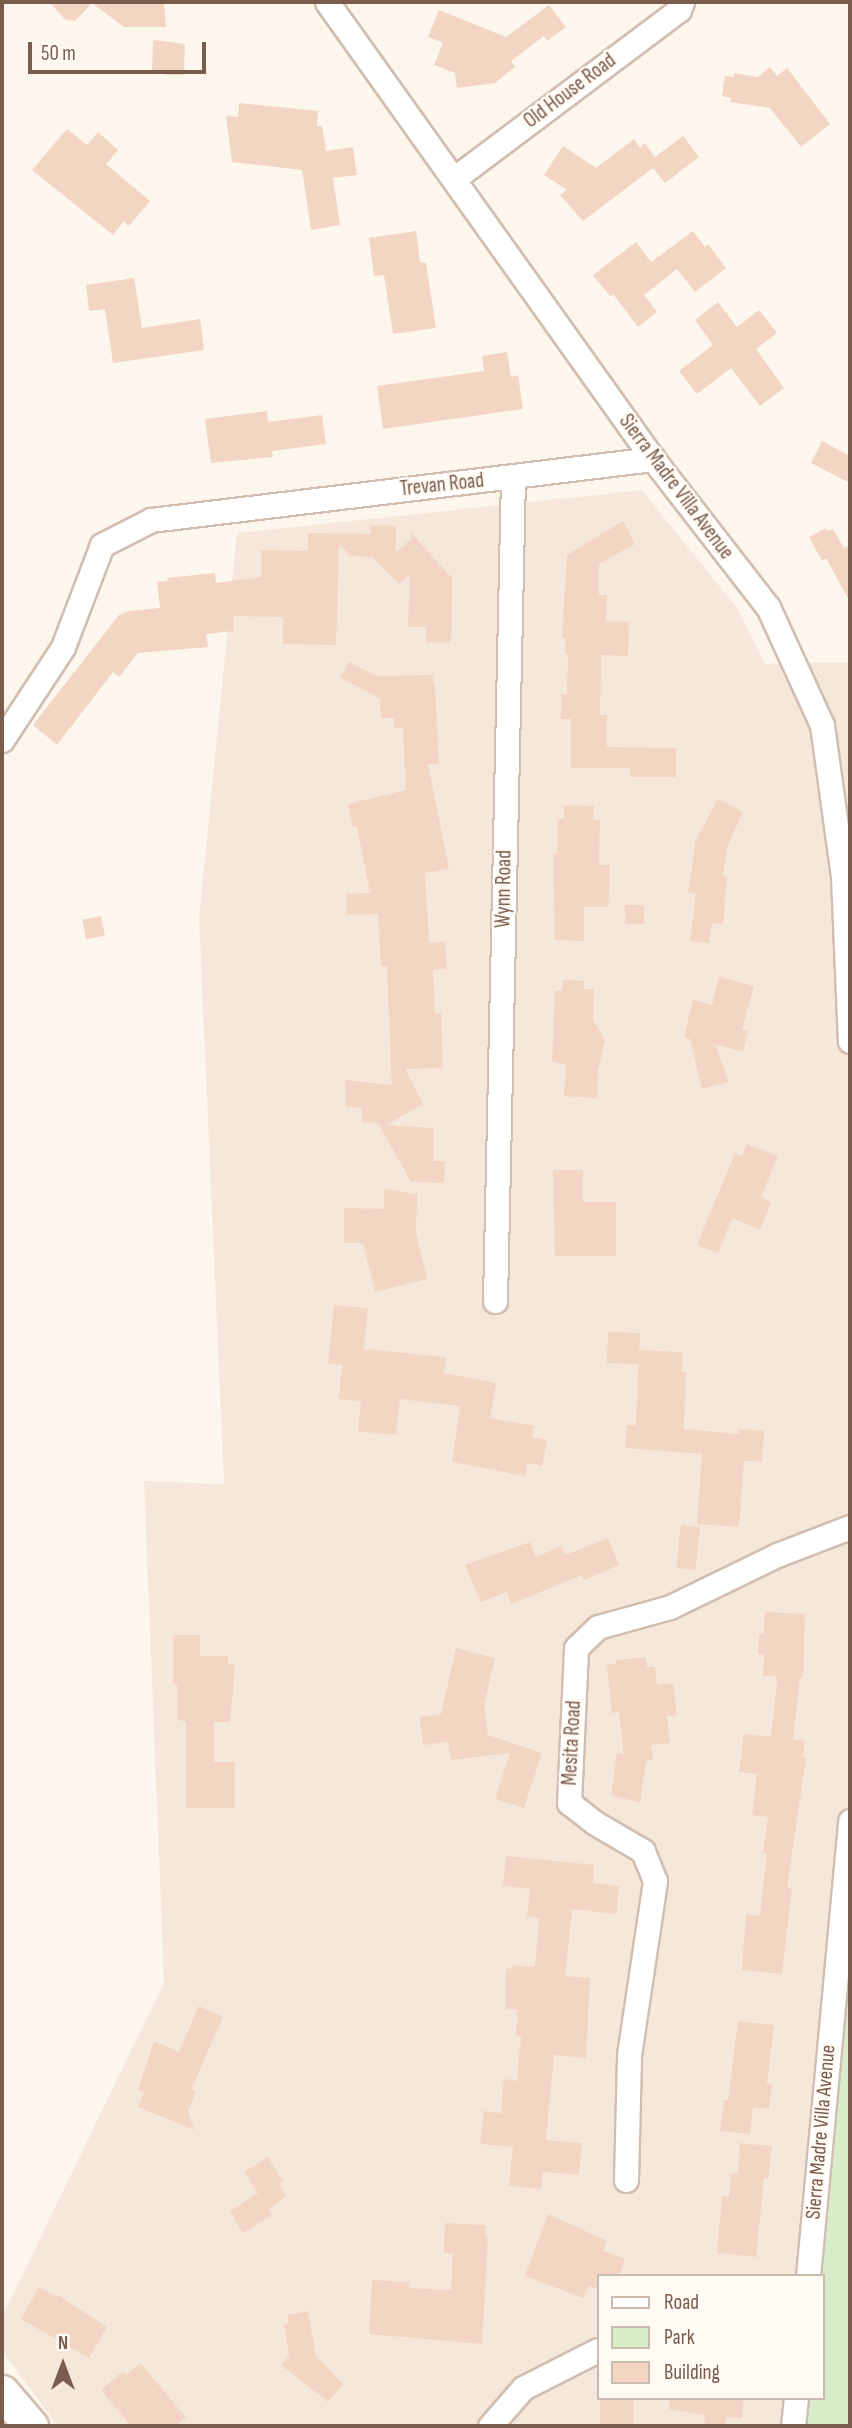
<!DOCTYPE html>
<style>
body{margin:0}
#map{position:relative;width:852px;height:2428px;overflow:hidden;background:#fdf6ec;font-family:"Sofia Sans Condensed",sans-serif}
div>[style]{position:absolute}
[style*='--x']{left:calc(var(--x)*1px);top:calc(var(--y)*1px);width:calc(var(--w)*1px);rotate:calc(var(--a)*1deg)}
.residential>*{inset:0;background:#f5e8da}
.green>*{inset:0;background:#d8ecc9}
.building>*{inset:0;background:#f3d5c3;transform-origin:0 0}
.roads{filter:drop-shadow(2px 0 #d1beb0) drop-shadow(-2px 0 #d1beb0) drop-shadow(0 2px #d1beb0) drop-shadow(0 -2px #d1beb0)}
.street>*{height:23px;margin:-11.5px;padding:0 11.5px;transform-origin:11.5px;border-radius:11.5px;background:#fff}
.secondary>*{height:33px;margin:-16.5px;padding:0 16.5px;transform-origin:16.5px;border-radius:16.5px;background:#fff}
span{translate:-50% -50%;white-space:nowrap;text-align:center;line-height:1.15;-webkit-text-stroke:5px #fffaf3;paint-order:stroke}
.street-label{font-size:21px;color:#7a5c4d}
.frame{position:absolute;inset:0;border:4px solid #7a5c4d;pointer-events:none}
.legend{position:absolute;left:597px;top:2274px;width:228px;height:126px;box-sizing:border-box;background:#fffaf3;border:2px solid #cabbb1;margin:0;padding:9px 12px;list-style:none;font-size:21px;color:#7a5c4d}
.legend li{display:flex;align-items:center;gap:14px;height:35px}
.legend b{width:35px;border:2px solid #cabbb1}
.north{position:absolute;left:28px;top:2330px;width:70px;height:70px;-webkit-text-stroke:5px #fffaf3;paint-order:stroke;rotate:0deg;font-size:19px;font-weight:700;line-height:28px;text-align:center;color:#7a5c4d}
.north::after{content:'';display:block;margin:auto;width:24px;height:32px;background:#7a5c4d;clip-path:polygon(50% 0,100% 100%,50% 72%,0 100%)}
.scale{position:absolute;left:28px;top:42px;width:178px;height:32px;box-sizing:border-box;border:4px solid #7a5c4d;border-top:0;padding-left:9px;font-size:21px;line-height:24px;white-space:nowrap;color:#7a5c4d;-webkit-text-stroke:5px #fffaf3;paint-order:stroke}
</style>
<div id="map">
<div class="residential">
<i style="clip-path:polygon(642px 490px,737px 608px,765px 664px,850px 662px,850px 1863px,799px 2276px,598px 2276px,598px 2398px,783px 2398px,780px 2426px,58px 2426px,2px 2351px,2px 2317px,164px 1983px,144px 1481px,224px 1484px,199px 918px,237px 533px)"></i>
</div>
<div class="green">
<i style="clip-path:polygon(850px 1902px,850px 2426px,796px 2426px,798px 2398px,822px 2398px,822px 2276px,810px 2276px)"></i>
</div>
<div class="building">
<i style="clip-path:polygon(49px 2px,164px 2px,166px 27px,124px 27px,92px 3px,75px 21px,66px 20px)"></i>
<i style="clip-path:polygon(549px 5px,566px 27px,547px 41px,544px 36px,511px 61px,515px 67px,495px 83px,457px 88px,455px 73px,434px 65px,443px 43px,428px 37px,439px 10px,506px 37px)"></i>
<i style="clip-path:polygon(153px 40px,185px 44px,184px 75px,165px 75px,165px 70px,152px 70px)"></i>
<i style="clip-path:polygon(770px 67px,777px 76px,787px 68px,830px 124px,801px 147px,770px 108px,730px 102px,731px 98px,722px 96px,725px 76px,734px 77px,734px 73px,758px 77px)"></i>
<i style="clip-path:polygon(239px 103px,318px 111px,317px 126px,322px 126px,326px 151px,353px 147px,357px 175px,333px 178px,340px 225px,311px 230px,302px 170px,232px 162px,226px 116px,238px 117px)"></i>
<i style="clip-path:polygon(67px 129px,87px 145px,98px 132px,118px 150px,106px 164px,150px 201px,129px 226px,124px 221px,113px 235px,32px 170px)"></i>
<i style="clip-path:polygon(683px 136px,699px 157px,665px 183px,653px 168px,583px 221px,560px 195px,567px 190px,544px 175px,563px 146px,596px 168px,634px 139px,640px 148px,645px 143px,655px 157px)"></i>
<i style="clip-path:polygon(416px 231px,420px 262px,426px 263px,436px 328px,393px 334px,384px 275px,374px 276px,369px 238px)"></i>
<i style="clip-path:polygon(693px 231px,705px 247px,708px 244px,726px 268px,695px 292px,677px 269px,644px 295px,657px 312px,638px 327px,613px 294px,610px 296px,593px 275px,636px 242px,651px 262px)"></i>
<i style="clip-path:polygon(134px 278px,142px 328px,200px 319px,204px 350px,113px 363px,105px 309px,89px 311px,86px 285px)"></i>
<i style="clip-path:polygon(718px 302px,737px 327px,759px 310px,777px 333px,756px 349px,784px 388px,760px 406px,731px 368px,697px 394px,679px 371px,713px 345px,695px 320px)"></i>
<i style="clip-path:polygon(507px 352px,511px 377px,518px 375px,523px 409px,383px 429px,377px 386px,484px 371px,482px 356px)"></i>
<i style="clip-path:polygon(267px 411px,268px 422px,322px 415px,326px 444px,272px 451px,273px 457px,211px 463px,205px 419px)"></i>
<i style="clip-path:polygon(822px 441px,850px 456px,850px 483px,811px 463px)"></i>
<i style="clip-path:polygon(623px 521px,635px 544px,599px 564px,599px 595px,607px 595px,606px 621px,629px 622px,628px 656px,601px 655px,600px 715px,607px 715px,607px 747px,676px 748px,676px 777px,630px 777px,630px 768px,571px 768px,571px 719px,561px 719px,561px 694px,567px 694px,568px 655px,565px 654px,565px 638px,562px 638px,567px 555px)"></i>
<i style="clip-path:polygon(371px 525px,396px 526px,396px 552px,411px 539px,411px 533px,452px 578px,451px 643px,426px 642px,426px 627px,408px 627px,410px 574px,399px 584px,372px 557px,351px 556px,339px 544px,336px 645px,283px 644px,283px 617px,233px 616px,234px 631px,206px 634px,208px 647px,138px 653px,119px 677px,113px 672px,57px 745px,33px 725px,119px 615px,129px 611px,160px 608px,157px 582px,168px 581px,167px 578px,215px 573px,216px 583px,261px 577px,261px 550px,308px 551px,308px 533px,371px 534px)"></i>
<i style="clip-path:polygon(826px 528px,828px 531px,833px 529px,844px 548px,850px 545px,850px 602px,826px 558px,822px 561px,809px 537px)"></i>
<i style="clip-path:polygon(349px 662px,376px 676px,432px 675px,435px 688px,439px 764px,428px 764px,449px 869px,425px 873px,429px 943px,445px 942px,447px 969px,433px 970px,435px 1014px,441px 1013px,443px 1068px,405px 1069px,423px 1104px,386px 1125px,433px 1128px,433px 1161px,445px 1161px,444px 1183px,411px 1182px,378px 1123px,362px 1122px,362px 1108px,346px 1106px,345px 1080px,392px 1085px,387px 966px,381px 966px,378px 914px,347px 915px,346px 894px,370px 893px,357px 826px,353px 827px,348px 804px,406px 790px,403px 727px,394px 728px,394px 718px,381px 718px,380px 699px,340px 677px)"></i>
<i style="clip-path:polygon(718px 799px,743px 812px,727px 847px,723px 875px,727px 876px,723px 924px,712px 923px,709px 943px,690px 941px,696px 894px,688px 893px,696px 840px)"></i>
<i style="clip-path:polygon(564px 805px,594px 806px,593px 820px,600px 820px,599px 865px,610px 865px,608px 907px,584px 907px,584px 941px,555px 940px,553px 854px,557px 854px,558px 819px,564px 819px)"></i>
<i style="left:625px;top:905px;width:19px;height:19px"></i>
<i style="left:101px;top:916px;width:20px;height:19px;rotate:79deg"></i>
<i style="clip-path:polygon(719px 977px,754px 986px,742px 1029px,748px 1031px,743px 1052px,715px 1044px,729px 1082px,702px 1089px,690px 1039px,684px 1037px,693px 1000px,712px 1005px)"></i>
<i style="clip-path:polygon(563px 980px,584px 981px,584px 989px,594px 989px,593px 1020px,605px 1040px,598px 1071px,597px 1098px,564px 1096px,566px 1065px,552px 1061px,555px 991px,562px 991px)"></i>
<i style="clip-path:polygon(747px 1144px,778px 1156px,761px 1197px,771px 1202px,760px 1230px,732px 1218px,718px 1253px,697px 1245px,735px 1153px,742px 1156px)"></i>
<i style="clip-path:polygon(553px 1170px,583px 1170px,583px 1202px,616px 1202px,616px 1256px,555px 1256px)"></i>
<i style="clip-path:polygon(384px 1189px,417px 1194px,416px 1232px,427px 1279px,375px 1292px,363px 1243px,344px 1243px,344px 1208px,384px 1209px)"></i>
<i style="clip-path:polygon(334px 1305px,368px 1308px,364px 1349px,446px 1357px,444px 1373px,496px 1383px,490px 1418px,534px 1426px,532px 1437px,547px 1440px,542px 1466px,527px 1463px,525px 1476px,452px 1462px,460px 1406px,400px 1399px,396px 1435px,358px 1431px,361px 1401px,339px 1399px,342px 1365px,328px 1364px)"></i>
<i style="left:608px;top:1332px;width:32px;height:31px;rotate:2deg"></i>
<i style="clip-path:polygon(639px 1350px,683px 1352px,682px 1372px,686px 1372px,684px 1429px,739px 1434px,739px 1429px,764px 1431px,762px 1462px,744px 1461px,739px 1527px,697px 1524px,702px 1454px,625px 1448px,627px 1425px,636px 1425px)"></i>
<i style="left:681px;top:1525px;width:19px;height:43px;rotate:6deg"></i>
<i style="clip-path:polygon(608px 1538px,619px 1565px,584px 1580px,582px 1575px,511px 1604px,507px 1592px,481px 1602px,465px 1565px,530px 1542px,536px 1557px,562px 1546px,565px 1555px)"></i>
<i style="clip-path:polygon(765px 1612px,805px 1614px,803px 1677px,800px 1677px,793px 1740px,805px 1741px,803px 1757px,806px 1758px,787px 1887px,792px 1888px,782px 1974px,742px 1970px,746px 1914px,760px 1916px,767px 1853px,763px 1853px,768px 1817px,752px 1815px,757px 1774px,739px 1772px,744px 1734px,771px 1737px,777px 1684px,775px 1676px,763px 1676px,764px 1654px,758px 1654px,759px 1634px,764px 1634px)"></i>
<i style="clip-path:polygon(176px 1635px,200px 1635px,200px 1656px,228px 1656px,228px 1664px,235px 1664px,230px 1722px,214px 1722px,214px 1762px,235px 1762px,235px 1808px,186px 1808px,186px 1722px,177px 1719px,177px 1684px,173px 1684px,173px 1637px)"></i>
<i style="clip-path:polygon(456px 1648px,495px 1658px,484px 1705px,488px 1735px,542px 1753px,524px 1808px,495px 1799px,510px 1753px,451px 1760px,448px 1742px,423px 1745px,420px 1717px,441px 1714px)"></i>
<i style="clip-path:polygon(646px 1657px,647px 1667px,655px 1667px,657px 1685px,673px 1683px,677px 1715px,667px 1716px,670px 1743px,651px 1745px,653px 1760px,646px 1761px,640px 1802px,611px 1796px,617px 1753px,624px 1754px,619px 1712px,612px 1713px,607px 1665px,616px 1663px,616px 1660px)"></i>
<i style="clip-path:polygon(506px 1856px,594px 1865px,593px 1883px,619px 1886px,616px 1914px,572px 1909px,565px 1976px,590px 1978px,586px 2058px,554px 2055px,546px 2140px,582px 2143px,579px 2175px,543px 2172px,541px 2189px,509px 2186px,513px 2147px,480px 2144px,484px 2111px,501px 2113px,504px 2079px,517px 2081px,521px 2037px,516px 2036px,518px 2010px,505px 2008px,506px 1968px,512px 1969px,512px 1965px,535px 1967px,539px 1918px,527px 1916px,530px 1889px,503px 1886px)"></i>
<i style="clip-path:polygon(199px 2006px,223px 2017px,191px 2090px,196px 2092px,188px 2111px,194px 2130px,138px 2107px,144px 2092px,138px 2090px,154px 2041px,179px 2052px)"></i>
<i style="clip-path:polygon(738px 2021px,774px 2025px,767px 2083px,772px 2084px,769px 2109px,753px 2107px,750px 2134px,720px 2131px,724px 2100px,728px 2100px)"></i>
<i style="clip-path:polygon(740px 2143px,772px 2146px,768px 2179px,764px 2178px,756px 2257px,717px 2253px,722px 2196px,729px 2197px,731px 2174px,738px 2172px)"></i>
<i style="clip-path:polygon(268px 2157px,283px 2181px,279px 2184px,286px 2196px,268px 2210px,272px 2215px,243px 2233px,230px 2211px,258px 2193px,244px 2172px)"></i>
<i style="clip-path:polygon(548px 2214px,607px 2241px,603px 2251px,625px 2259px,619px 2276px,598px 2276px,598px 2290px,589px 2286px,583px 2298px,525px 2276px)"></i>
<i style="clip-path:polygon(445px 2223px,485px 2225px,485px 2237px,488px 2237px,482px 2344px,369px 2334px,372px 2280px,409px 2282px,408px 2288px,451px 2290px,453px 2253px,444px 2253px)"></i>
<i style="clip-path:polygon(39px 2287px,56px 2297px,58px 2295px,107px 2327px,89px 2358px,21px 2319px)"></i>
<i style="clip-path:polygon(308px 2311px,316px 2356px,343px 2384px,328px 2402px,281px 2365px,289px 2356px,284px 2324px,289px 2323px,287px 2315px)"></i>
<i style="clip-path:polygon(140px 2363px,186px 2417px,175px 2426px,131px 2426px,101px 2390px,123px 2371px,126px 2375px)"></i>
<i style="left:600px;top:2398px;width:33px;height:28px"></i>
<i style="clip-path:polygon(669px 2398px,744px 2398px,742px 2418px,726px 2417px,725px 2426px,704px 2426px,705px 2415px,669px 2409px)"></i>
</div>
<div class="roads">
<div class="street">
<i style="--x:327;--y:2;--w:561;--a:54.5"></i>
<i style="--x:653;--y:459;--w:187;--a:52.2"></i>
<i style="--x:768;--y:607;--w:130;--a:65.4"></i>
<i style="--x:822;--y:725;--w:152;--a:82.1"></i>
<i style="--x:843;--y:876;--w:165;--a:87.6"></i>
<i style="--x:455;--y:178;--w:280;--a:-36.9"></i>
<i style="--x:679;--y:10;--w:9;--a:-69"></i>
<i style="--x:2;--y:740;--w:111;--a:-56.7"></i>
<i style="--x:63;--y:647;--w:109;--a:-69.1"></i>
<i style="--x:102;--y:545;--w:55;--a:-27"></i>
<i style="--x:151;--y:520;--w:506;--a:-6.93"></i>
<i style="--x:495;--y:1301;--w:824;--a:-88.75"></i>
<i style="--x:626;--y:2180;--w:125;--a:-88.6"></i>
<i style="--x:629;--y:2055;--w:176;--a:-81.5"></i>
<i style="--x:655;--y:1881;--w:32;--a:-112"></i>
<i style="--x:643;--y:1851;--w:56;--a:-149.7"></i>
<i style="--x:595;--y:1823;--w:33;--a:-142"></i>
<i style="--x:569;--y:1803;--w:155;--a:-87.4"></i>
<i style="--x:576;--y:1648;--w:30;--a:-44"></i>
<i style="--x:598;--y:1627;--w:75;--a:-15.5"></i>
<i style="--x:670;--y:1607;--w:119;--a:-25.9"></i>
<i style="--x:777;--y:1555;--w:78;--a:-21"></i>
<i style="--x:808;--y:2276;--w:457;--a:-84.7"></i>
<i style="--x:490;--y:2426;--w:50;--a:-49"></i>
<i style="--x:523;--y:2388;--w:84;--a:-26.9"></i>
<i style="--x:793;--y:2426;--w:28;--a:-84"></i>
</div>
<div class="secondary">
<i style="--x:2;--y:2392;--w:45;--a:49.5"></i>
</div>
</div>
<div class="street-label">
<span style="left:570px;top:91px;rotate:-37deg">Old House Road</span>
<span style="left:442px;top:485px;rotate:-6deg">Trevan Road</span>
<span style="left:676px;top:487px;rotate:53deg">Sierra Madre Villa Avenue</span>
<span style="left:504px;top:889px;rotate:-89deg">Wynn Road</span>
<span style="left:572px;top:1743px;rotate:-87deg">Mesita Road</span>
<span style="left:821px;top:2132px;rotate:-85deg">Sierra Madre Villa Avenue</span>
</div>
<div class="frame"></div>
<ul class="legend">
<li><b style="height:9px;background:#fff"></b>Road</li>
<li><b style="height:19px;background:#d8ecc9"></b>Park</li>
<li><b style="height:19px;background:#f3d5c3"></b>Building</li>
</ul>
<div class="north">N</div>
<div class="scale">50 m</div>
</div>
